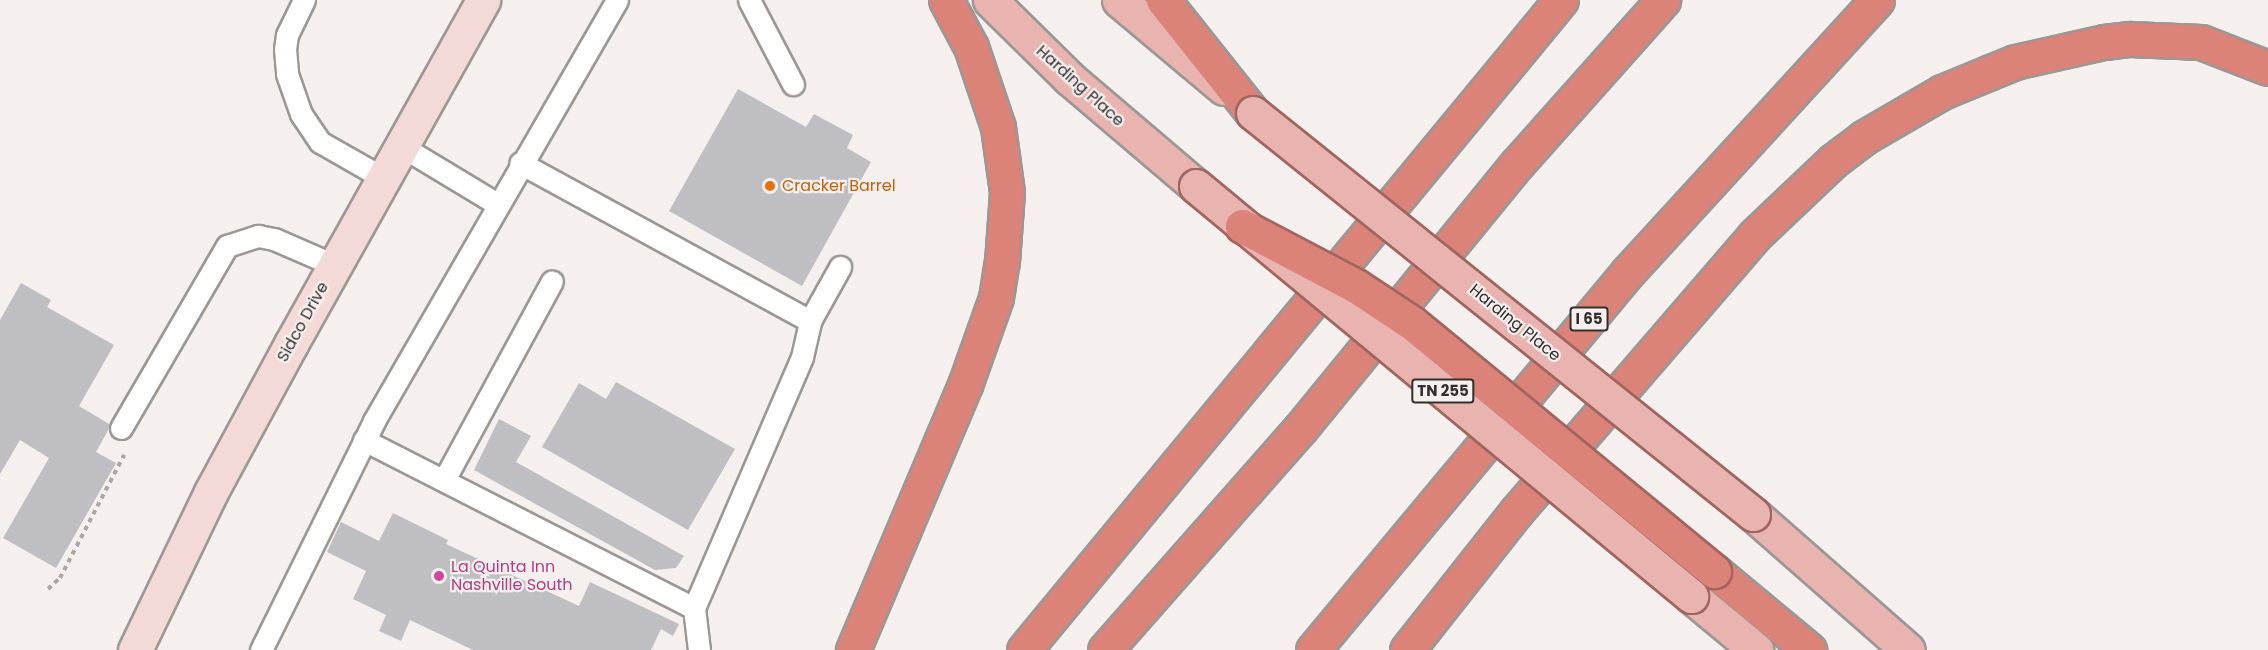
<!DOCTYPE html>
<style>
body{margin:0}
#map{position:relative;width:2268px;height:650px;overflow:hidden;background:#f5f0ee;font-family:Poppins,sans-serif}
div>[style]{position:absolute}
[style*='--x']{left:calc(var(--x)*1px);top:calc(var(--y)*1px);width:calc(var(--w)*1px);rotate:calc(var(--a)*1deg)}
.building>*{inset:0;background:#bfbfc3}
.path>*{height:4px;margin-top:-2px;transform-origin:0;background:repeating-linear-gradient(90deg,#aba7a6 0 4.5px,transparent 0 9px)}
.roads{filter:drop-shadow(2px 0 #9b9795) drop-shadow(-2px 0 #9b9795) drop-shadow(0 2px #9b9795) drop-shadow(0 -2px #9b9795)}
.service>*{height:21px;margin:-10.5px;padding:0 10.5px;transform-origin:10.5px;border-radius:10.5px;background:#fff}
.secondary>*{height:33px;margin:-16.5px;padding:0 16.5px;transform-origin:16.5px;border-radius:16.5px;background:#f4dad7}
.primary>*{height:33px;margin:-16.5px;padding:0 16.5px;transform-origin:16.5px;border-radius:16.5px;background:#e9b4af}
.motorway>*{height:33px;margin:-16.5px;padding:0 16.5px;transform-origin:16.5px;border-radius:16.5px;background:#db8279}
.bridges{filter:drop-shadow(2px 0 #a0655f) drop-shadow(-2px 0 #a0655f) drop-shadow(0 2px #a0655f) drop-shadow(0 -2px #a0655f)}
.primary-bridge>*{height:33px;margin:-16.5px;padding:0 16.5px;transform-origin:16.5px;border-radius:16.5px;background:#e9b4af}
.motorway-bridge>*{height:33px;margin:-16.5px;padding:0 16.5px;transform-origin:16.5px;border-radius:16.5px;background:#db8279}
.dots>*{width:16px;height:16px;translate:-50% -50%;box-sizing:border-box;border:3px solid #f5f0ee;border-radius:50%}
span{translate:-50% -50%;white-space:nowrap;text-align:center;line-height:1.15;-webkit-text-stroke:4.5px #f5f0ee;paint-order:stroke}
.shield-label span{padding:2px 4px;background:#f5f0ee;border:2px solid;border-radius:4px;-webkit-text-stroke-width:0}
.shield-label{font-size:15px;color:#32302f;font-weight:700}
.street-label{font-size:16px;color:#32302f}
.food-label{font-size:16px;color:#c56008}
.left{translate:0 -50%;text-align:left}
.hotel-label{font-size:16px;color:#b23c85}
</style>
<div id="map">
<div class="building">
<i style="clip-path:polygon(738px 89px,806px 127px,814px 114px,853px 135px,847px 148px,871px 162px,802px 286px,669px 211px)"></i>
<i style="clip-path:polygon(21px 283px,51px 300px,47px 307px,114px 345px,79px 406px,111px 425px,96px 452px,116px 463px,56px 568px,3px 538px,49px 458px,20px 440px,0 474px,0 320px)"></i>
<i style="clip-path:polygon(616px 382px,735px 449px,688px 530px,542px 447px,579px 383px,606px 399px)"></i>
<i style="clip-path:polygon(499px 419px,531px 436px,516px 462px,684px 556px,676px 568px,655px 570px,474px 470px)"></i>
<i style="clip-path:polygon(393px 513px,448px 540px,446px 544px,579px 606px,590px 582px,679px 624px,673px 636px,661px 629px,651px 650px,473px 650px,410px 620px,401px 641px,379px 631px,386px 615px,353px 599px,366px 571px,327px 552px,341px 522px,379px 541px)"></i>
</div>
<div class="path">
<i style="--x:48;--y:589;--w:16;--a:-43"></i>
<i style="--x:60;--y:578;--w:139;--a:-62.5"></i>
</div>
<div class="roads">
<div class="service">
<i style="--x:304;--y:0;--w:39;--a:116"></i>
<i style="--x:287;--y:35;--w:14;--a:98"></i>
<i style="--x:285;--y:49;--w:25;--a:85"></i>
<i style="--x:287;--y:74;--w:42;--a:70.7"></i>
<i style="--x:301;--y:114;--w:34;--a:56"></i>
<i style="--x:320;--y:142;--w:73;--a:29.7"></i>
<i style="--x:749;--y:0;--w:95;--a:62.4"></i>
<i style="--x:401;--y:146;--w:112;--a:31.1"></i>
<i style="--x:810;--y:321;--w:62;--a:-60.9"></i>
<i style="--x:121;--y:428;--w:211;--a:-59.8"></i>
<i style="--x:227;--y:246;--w:33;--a:-18"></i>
<i style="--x:258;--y:236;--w:16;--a:11"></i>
<i style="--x:274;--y:239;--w:65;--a:23.4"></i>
<i style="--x:364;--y:440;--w:370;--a:27"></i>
<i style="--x:694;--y:608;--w:273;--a:-66.7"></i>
<i style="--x:802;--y:357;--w:37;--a:-77"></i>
<i style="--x:810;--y:321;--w:330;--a:-151.4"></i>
<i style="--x:444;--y:480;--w:226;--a:-61.5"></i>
<i style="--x:694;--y:608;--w:42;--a:83.2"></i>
<i style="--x:261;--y:650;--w:255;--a:-63.7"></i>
<i style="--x:374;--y:421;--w:486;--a:-60"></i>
</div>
<div class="secondary">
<i style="--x:135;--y:650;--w:175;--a:-64.3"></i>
<i style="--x:211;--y:492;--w:168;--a:-61.6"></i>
<i style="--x:291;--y:344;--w:394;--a:-60.8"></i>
</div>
<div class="primary">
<i style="--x:990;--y:0;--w:111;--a:44.6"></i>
<i style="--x:1069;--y:78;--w:167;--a:40.4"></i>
<i style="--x:1119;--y:0;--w:137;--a:40"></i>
<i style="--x:1753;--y:514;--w:206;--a:41.3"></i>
<i style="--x:1691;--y:596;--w:85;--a:39.7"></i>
</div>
<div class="motorway">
<i style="--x:1163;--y:0;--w:144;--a:51.5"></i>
<i style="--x:1714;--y:571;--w:124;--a:39.7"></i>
<i style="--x:853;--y:650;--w:288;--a:-67.1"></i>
<i style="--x:965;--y:385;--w:92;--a:-70.4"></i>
<i style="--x:996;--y:298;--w:36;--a:-81"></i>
<i style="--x:1002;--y:262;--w:70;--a:-85.9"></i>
<i style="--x:1007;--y:192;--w:66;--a:-97.9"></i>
<i style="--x:998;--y:127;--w:84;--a:-108.6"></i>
<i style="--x:971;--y:47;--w:53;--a:-118"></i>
<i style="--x:1024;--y:650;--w:843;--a:-50.44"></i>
<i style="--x:1105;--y:650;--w:295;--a:-48.6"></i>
<i style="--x:1300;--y:429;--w:343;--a:-50.7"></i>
<i style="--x:1517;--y:164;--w:220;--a:-48.3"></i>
<i style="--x:1313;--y:650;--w:491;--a:-50.2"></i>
<i style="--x:1627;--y:273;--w:370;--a:-47.5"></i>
<i style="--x:1407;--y:650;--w:176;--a:-51.7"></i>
<i style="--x:1516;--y:512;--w:364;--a:-49.2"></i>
<i style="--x:1754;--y:236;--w:109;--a:-43.5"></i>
<i style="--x:1833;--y:161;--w:38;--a:-37"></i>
<i style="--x:1863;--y:138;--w:91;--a:-30.2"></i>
<i style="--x:1942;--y:92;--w:50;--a:-22.4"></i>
<i style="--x:1988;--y:73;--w:29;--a:-22"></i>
<i style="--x:2015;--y:62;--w:91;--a:-12.7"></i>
<i style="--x:2104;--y:42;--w:26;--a:-7"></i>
<i style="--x:2130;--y:39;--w:71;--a:2.4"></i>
<i style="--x:2201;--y:42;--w:72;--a:21.2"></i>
</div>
</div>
<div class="bridges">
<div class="primary-bridge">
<i style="--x:1253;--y:113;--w:641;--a:38.73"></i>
<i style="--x:1196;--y:186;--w:643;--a:39.63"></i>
</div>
<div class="motorway-bridge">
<i style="--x:1242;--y:226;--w:129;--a:27.8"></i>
<i style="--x:1356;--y:286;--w:67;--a:33.5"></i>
<i style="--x:1412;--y:323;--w:391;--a:39.4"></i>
</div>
</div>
<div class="dots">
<i style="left:770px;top:186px;background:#e8710a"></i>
<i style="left:439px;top:576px;background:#d1479c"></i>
</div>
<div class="shield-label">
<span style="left:1589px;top:319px">I 65</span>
<span style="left:1443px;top:391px">TN 255</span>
</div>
<div class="street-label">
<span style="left:1080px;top:86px;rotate:42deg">Harding Place</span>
<span style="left:303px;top:322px;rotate:-61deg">Sidco Drive</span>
<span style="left:1515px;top:323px;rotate:39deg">Harding Place</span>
</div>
<div class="food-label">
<span class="left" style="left:782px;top:186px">Cracker Barrel</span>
</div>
<div class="hotel-label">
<span class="left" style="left:451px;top:576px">La Quinta Inn<br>Nashville South</span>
</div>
</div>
